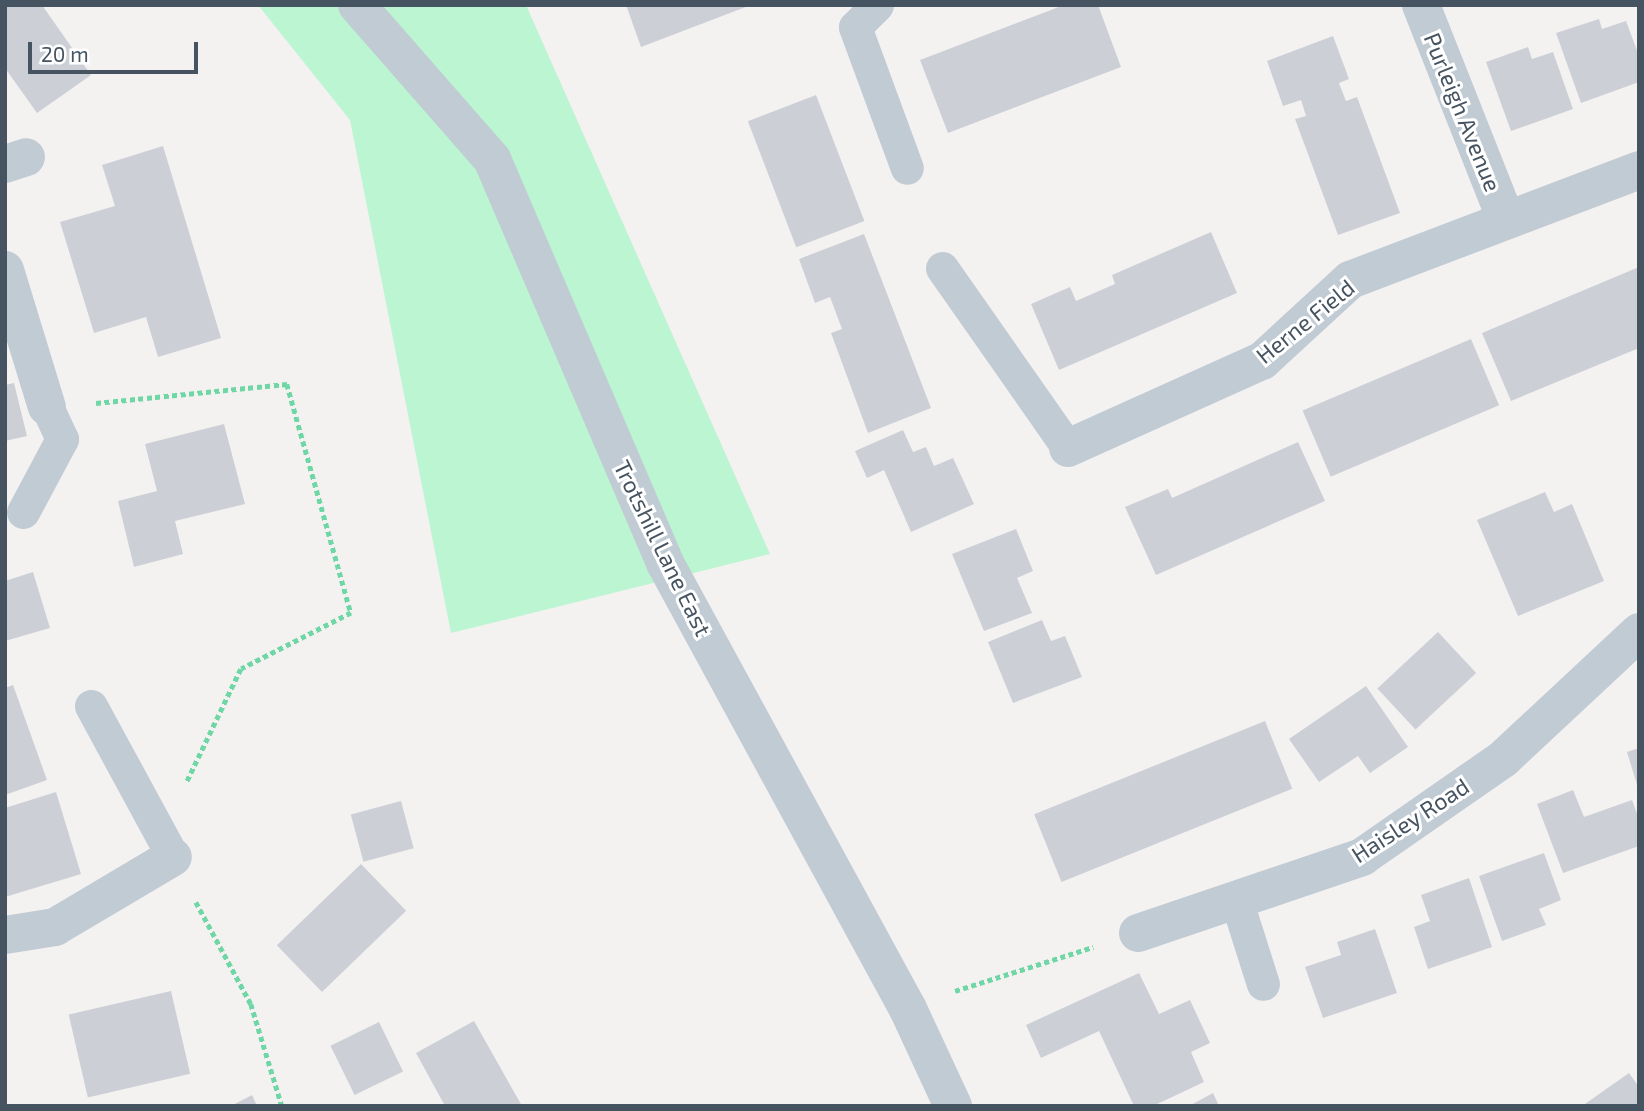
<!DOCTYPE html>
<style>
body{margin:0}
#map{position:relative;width:1644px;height:1111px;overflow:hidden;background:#f4f1f1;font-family:"Exo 2",sans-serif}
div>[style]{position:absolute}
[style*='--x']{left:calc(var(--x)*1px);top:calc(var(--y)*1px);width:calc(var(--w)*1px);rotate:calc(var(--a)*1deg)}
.green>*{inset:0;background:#bcf5d2}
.building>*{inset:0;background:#ccd0d6;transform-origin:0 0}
.path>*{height:4.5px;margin-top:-2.25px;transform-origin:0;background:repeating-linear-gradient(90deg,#6fd7a5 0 5px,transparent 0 8.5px)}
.lane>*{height:33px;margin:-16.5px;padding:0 16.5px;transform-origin:16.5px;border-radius:16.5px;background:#c0cbd4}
.street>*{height:38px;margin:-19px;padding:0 19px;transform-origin:19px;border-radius:19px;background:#c0cbd4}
span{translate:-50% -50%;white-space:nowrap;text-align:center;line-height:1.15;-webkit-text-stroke:6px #fff;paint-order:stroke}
.street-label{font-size:23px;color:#465461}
.frame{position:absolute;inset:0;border:7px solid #465461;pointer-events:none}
.scale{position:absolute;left:28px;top:42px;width:170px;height:32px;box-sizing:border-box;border:4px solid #465461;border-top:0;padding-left:9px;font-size:21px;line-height:24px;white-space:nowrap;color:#465461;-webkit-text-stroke:5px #fff;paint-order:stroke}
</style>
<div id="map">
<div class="green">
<i style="clip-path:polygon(258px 5px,526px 5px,770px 554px,451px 633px,350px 120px)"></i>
</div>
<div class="building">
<i style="clip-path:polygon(5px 5px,42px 5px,91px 75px,37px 113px,5px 68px)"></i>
<i style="clip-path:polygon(626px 5px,751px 5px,641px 47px)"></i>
<i style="clip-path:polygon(1064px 5px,1098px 5px,1121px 67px,948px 133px,920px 60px)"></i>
<i style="clip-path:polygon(1599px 19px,1602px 29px,1626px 21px,1639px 56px,1639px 82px,1581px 103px,1556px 33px)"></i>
<i style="clip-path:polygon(1333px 36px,1349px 79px,1339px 83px,1346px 101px,1357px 97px,1400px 213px,1338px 235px,1295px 119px,1306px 116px,1301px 100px,1283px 106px,1267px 61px)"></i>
<i style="clip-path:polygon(1528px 47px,1532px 59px,1553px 52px,1573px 109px,1511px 131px,1486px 62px)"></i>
<i style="left:816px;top:95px;width:135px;height:73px;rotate:69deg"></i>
<i style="clip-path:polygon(163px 146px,221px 338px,158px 357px,146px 317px,94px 333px,60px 222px,115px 206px,102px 165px)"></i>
<i style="clip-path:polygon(1211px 232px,1237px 293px,1059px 370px,1031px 304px,1070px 287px,1076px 301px,1115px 284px,1112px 275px)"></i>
<i style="clip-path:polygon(864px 234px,931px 408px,868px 433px,831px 333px,842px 329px,830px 297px,815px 303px,799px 259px)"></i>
<i style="clip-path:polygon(1639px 267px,1639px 348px,1511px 401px,1482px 333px)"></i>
<i style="left:1471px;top:339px;width:72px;height:183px;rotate:67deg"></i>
<i style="clip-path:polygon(14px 383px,27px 436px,5px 441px,5px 385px)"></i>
<i style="clip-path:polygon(224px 424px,245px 504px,175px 521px,183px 554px,134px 567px,118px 501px,157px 491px,145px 444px)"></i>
<i style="clip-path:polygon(903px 430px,913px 452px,926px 447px,934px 466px,953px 458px,974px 504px,911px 532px,884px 470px,867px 478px,855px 451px)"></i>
<i style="clip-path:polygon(1298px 442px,1325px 501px,1156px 575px,1125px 507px,1168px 489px,1172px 498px)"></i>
<i style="clip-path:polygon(1545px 492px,1554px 512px,1572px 504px,1604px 581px,1518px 616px,1477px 520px)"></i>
<i style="clip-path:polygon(1016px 529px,1033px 571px,1017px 578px,1032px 613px,984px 631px,952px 554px)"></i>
<i style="clip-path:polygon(33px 572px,50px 628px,5px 641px,5px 581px)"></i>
<i style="clip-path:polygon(1042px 620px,1051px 641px,1065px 636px,1082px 677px,1013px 703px,988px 642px)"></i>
<i style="left:1438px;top:632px;width:56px;height:83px;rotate:47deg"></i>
<i style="clip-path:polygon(13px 685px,47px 780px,5px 795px,5px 688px)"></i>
<i style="clip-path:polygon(1366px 686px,1408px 747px,1370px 773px,1358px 756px,1319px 782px,1289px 739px)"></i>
<i style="left:1265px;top:721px;width:73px;height:249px;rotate:68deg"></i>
<i style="clip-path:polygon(1639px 748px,1639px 788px,1638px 788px,1627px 752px)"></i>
<i style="clip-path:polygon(1573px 790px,1584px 817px,1632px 800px,1639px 819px,1639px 846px,1563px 873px,1537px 804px)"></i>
<i style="clip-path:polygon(56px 792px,81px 874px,5px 897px,5px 808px)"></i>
<i style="left:401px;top:801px;width:49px;height:52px;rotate:75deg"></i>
<i style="clip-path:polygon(1544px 853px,1561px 900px,1539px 909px,1546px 925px,1502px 941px,1479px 876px)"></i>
<i style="left:361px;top:864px;width:65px;height:117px;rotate:46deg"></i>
<i style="clip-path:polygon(1469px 878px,1492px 947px,1428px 969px,1414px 927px,1430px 921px,1421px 895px)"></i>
<i style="clip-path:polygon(1375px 929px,1397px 993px,1323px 1018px,1305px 967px,1341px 955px,1337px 942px)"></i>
<i style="clip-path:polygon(1139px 973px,1159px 1014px,1190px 1000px,1210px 1043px,1191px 1052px,1204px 1082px,1153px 1106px,1134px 1106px,1099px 1031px,1041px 1058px,1026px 1025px)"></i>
<i style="left:171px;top:991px;width:85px;height:105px;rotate:77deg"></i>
<i style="clip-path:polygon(474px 1021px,522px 1106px,445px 1106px,416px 1053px)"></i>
<i style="left:379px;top:1022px;width:55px;height:54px;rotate:64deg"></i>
<i style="clip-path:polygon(1629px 1073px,1639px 1087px,1639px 1106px,1582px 1106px)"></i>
<i style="clip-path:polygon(1213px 1093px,1219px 1106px,1189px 1106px)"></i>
<i style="clip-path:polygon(252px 1095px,257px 1106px,231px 1106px)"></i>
</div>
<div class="path">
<i style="--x:96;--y:403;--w:192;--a:-5.7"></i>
<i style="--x:287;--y:384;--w:238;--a:74.4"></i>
<i style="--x:351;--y:613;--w:123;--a:153"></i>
<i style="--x:241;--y:669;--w:127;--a:115.6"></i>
<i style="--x:196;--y:902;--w:116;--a:61.7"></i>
<i style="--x:251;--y:1004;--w:107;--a:73.1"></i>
<i style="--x:955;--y:991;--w:145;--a:-17.7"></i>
</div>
<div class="lane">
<i style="--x:877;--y:5;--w:31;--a:135"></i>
<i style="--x:855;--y:27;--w:150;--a:69.8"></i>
<i style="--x:942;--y:268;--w:220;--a:55"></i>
<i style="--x:23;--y:512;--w:83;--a:-61.9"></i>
<i style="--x:62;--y:439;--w:35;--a:-115"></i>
<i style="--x:91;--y:706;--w:172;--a:61.5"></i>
<i style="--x:1236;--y:899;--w:89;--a:72.4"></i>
</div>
<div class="street">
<i style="--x:357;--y:5;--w:205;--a:48.8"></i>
<i style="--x:492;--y:159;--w:439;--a:66.8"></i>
<i style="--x:665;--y:563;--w:508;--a:61.42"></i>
<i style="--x:908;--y:1009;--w:107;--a:65.1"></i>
<i style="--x:1421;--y:5;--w:231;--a:68.4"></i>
<i style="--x:5;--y:164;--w:22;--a:-18"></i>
<i style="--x:5;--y:270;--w:143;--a:73"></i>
<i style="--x:1068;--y:448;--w:213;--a:-24.2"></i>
<i style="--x:1262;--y:361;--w:120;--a:-42.6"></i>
<i style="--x:1350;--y:280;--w:309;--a:-20.8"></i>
<i style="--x:1138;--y:933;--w:237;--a:-18.7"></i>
<i style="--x:1362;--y:857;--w:172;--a:-34.8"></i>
<i style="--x:1503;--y:759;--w:186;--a:-43"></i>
<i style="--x:5;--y:935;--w:51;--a:-9.1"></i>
<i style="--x:55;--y:927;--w:137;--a:-30.7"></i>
</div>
<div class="street-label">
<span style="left:1463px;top:112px;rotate:68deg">Purleigh Avenue</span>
<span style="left:1305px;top:321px;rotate:-39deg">Herne Field</span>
<span style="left:663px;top:548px;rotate:64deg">Trotshill Lane East</span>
<span style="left:1410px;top:820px;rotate:-33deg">Haisley Road</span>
</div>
<div class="frame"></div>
<div class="scale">20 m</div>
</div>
